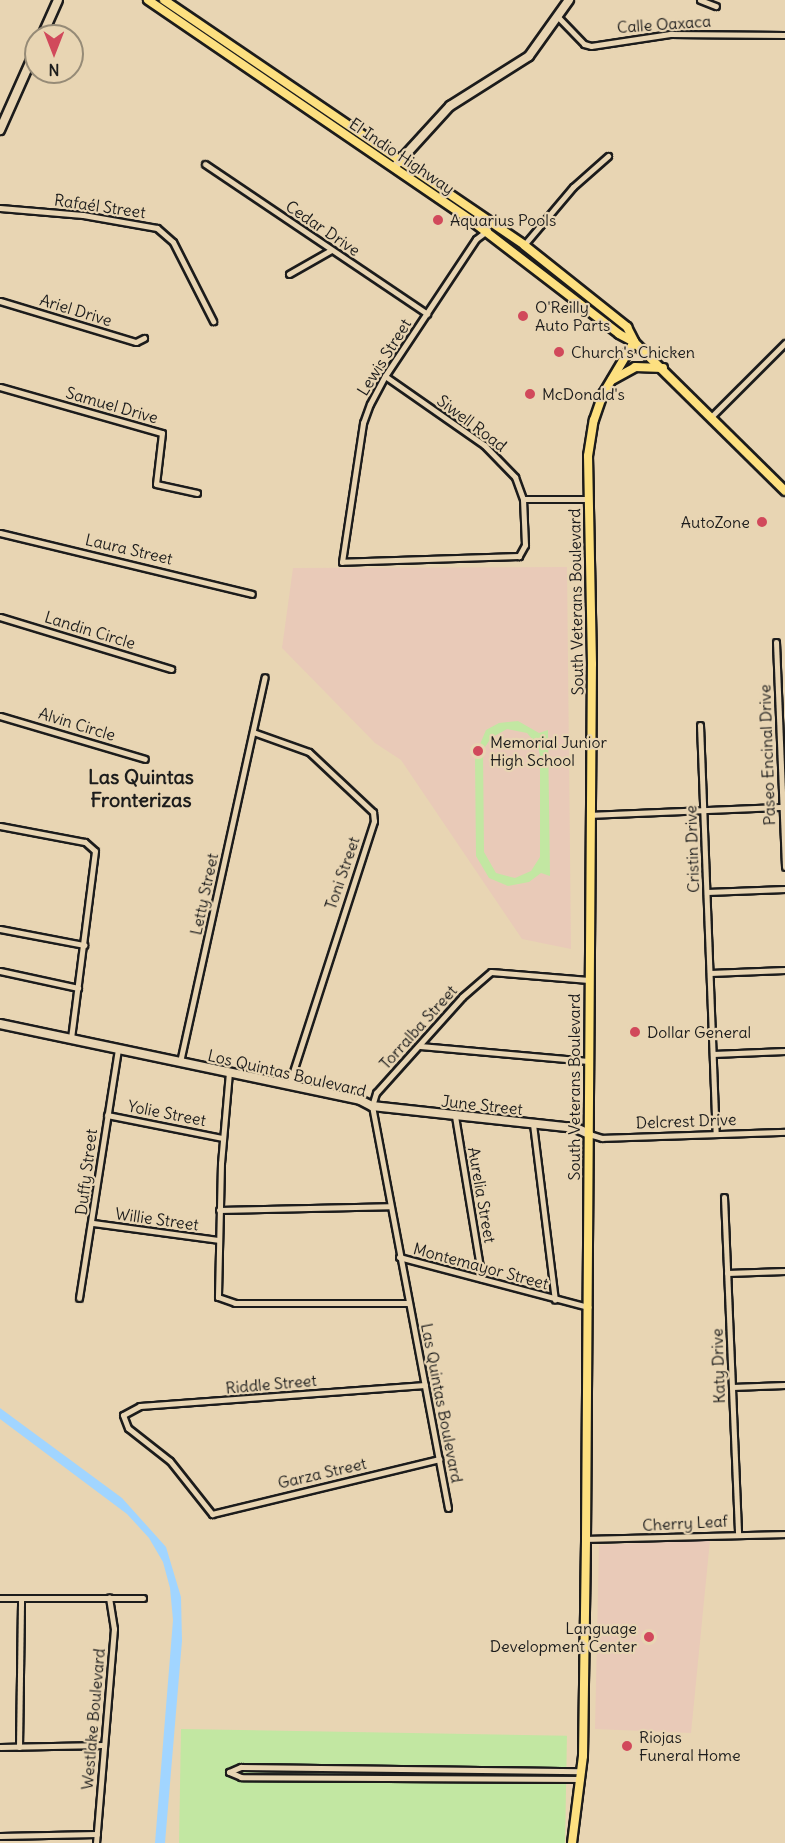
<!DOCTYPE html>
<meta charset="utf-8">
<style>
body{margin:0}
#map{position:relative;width:785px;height:1843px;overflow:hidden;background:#e8d5b3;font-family:Delius,sans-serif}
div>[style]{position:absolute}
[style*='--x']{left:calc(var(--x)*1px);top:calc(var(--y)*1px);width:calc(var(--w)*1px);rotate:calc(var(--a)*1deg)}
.built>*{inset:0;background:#e9cab8}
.green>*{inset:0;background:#c2e7a2;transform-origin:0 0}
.water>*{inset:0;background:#a1d5ff}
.roads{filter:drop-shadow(2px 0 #1c1c1c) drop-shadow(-2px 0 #1c1c1c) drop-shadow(0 2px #1c1c1c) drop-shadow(0 -2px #1c1c1c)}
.street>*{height:5px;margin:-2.5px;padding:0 2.5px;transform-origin:2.5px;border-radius:2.5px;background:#e8d5b3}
.secondary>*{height:8px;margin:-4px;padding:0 4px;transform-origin:4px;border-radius:4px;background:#e8d5b3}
.primary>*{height:8px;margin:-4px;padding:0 4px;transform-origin:4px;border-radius:4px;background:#fde080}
.dots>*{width:16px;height:16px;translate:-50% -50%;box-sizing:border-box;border:3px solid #e8d5b3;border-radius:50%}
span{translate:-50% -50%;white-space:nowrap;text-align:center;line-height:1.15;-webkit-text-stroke:4.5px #e8d5b3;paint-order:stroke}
.street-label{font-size:16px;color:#1c1c1c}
.poi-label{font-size:16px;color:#1c1c1c}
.left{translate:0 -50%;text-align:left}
.right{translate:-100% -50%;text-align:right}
.quarter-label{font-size:20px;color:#1c1c1c;font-weight:700}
.north{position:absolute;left:24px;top:24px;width:60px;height:60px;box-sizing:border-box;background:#e8d5b3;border:2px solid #968b77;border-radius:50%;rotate:180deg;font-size:16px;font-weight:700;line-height:24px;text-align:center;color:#1c1c1c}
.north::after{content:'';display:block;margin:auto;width:21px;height:27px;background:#d1495b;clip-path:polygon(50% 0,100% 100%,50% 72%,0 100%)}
</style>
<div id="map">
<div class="built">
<i style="clip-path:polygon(567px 567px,571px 949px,522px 939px,401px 760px,375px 743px,282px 648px,293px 568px)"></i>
<i style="clip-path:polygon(710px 1540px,691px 1733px,595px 1729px,599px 1545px)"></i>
</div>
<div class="green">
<i style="clip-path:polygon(evenodd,518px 721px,539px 733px,548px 730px,550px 876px,541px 873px,529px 882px,508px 886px,489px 878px,476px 856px,475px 756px,486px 730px,499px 723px,518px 721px,507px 729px,527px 733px,538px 746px,540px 756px,540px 857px,531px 871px,515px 878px,496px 873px,484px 852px,483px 750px,491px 738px,507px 729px)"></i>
<i style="left:181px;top:1729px;width:386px;height:115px;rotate:1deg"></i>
</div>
<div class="water">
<i style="clip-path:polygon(0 1408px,122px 1498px,166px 1547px,181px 1597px,182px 1641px,165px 1843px,155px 1843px,173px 1620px,170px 1588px,163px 1562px,149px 1538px,127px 1514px,0 1419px)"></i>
</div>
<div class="roads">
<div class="street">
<i style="--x:700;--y:0;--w:17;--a:21"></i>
<i style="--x:558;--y:17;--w:37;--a:46"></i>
<i style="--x:584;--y:44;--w:7;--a:16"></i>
<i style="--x:591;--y:46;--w:80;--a:-8.6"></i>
<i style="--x:670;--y:34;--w:115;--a:0.5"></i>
<i style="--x:205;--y:164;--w:268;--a:34"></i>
<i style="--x:0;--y:208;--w:83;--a:4.8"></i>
<i style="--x:83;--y:215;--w:75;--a:10"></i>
<i style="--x:157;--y:228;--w:21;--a:41"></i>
<i style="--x:173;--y:242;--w:89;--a:63.1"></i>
<i style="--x:524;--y:245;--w:76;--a:-49.8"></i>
<i style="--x:573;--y:187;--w:47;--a:-41.5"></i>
<i style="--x:289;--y:274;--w:48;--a:-29.7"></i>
<i style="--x:0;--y:301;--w:142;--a:16.8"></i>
<i style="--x:136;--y:342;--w:9;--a:-27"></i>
<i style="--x:385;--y:376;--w:121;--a:34.9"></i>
<i style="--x:484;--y:445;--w:45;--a:45.9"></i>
<i style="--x:515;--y:477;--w:23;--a:70"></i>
<i style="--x:523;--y:499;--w:46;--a:87.5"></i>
<i style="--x:525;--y:545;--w:13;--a:119"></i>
<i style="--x:519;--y:556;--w:177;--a:178.1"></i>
<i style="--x:342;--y:562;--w:141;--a:-81.4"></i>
<i style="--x:363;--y:423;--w:20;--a:-70"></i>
<i style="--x:370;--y:404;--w:32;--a:-62"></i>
<i style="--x:385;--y:376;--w:164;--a:-56.4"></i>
<i style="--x:476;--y:239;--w:15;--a:-37"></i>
<i style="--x:0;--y:387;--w:168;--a:15.9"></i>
<i style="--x:162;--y:433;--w:51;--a:96.7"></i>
<i style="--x:156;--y:484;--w:42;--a:12.4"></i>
<i style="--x:711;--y:417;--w:105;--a:-45"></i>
<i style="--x:523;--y:499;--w:66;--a:0"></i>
<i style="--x:0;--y:533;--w:259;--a:13.6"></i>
<i style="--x:0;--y:617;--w:179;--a:16.9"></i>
<i style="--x:776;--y:642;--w:225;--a:87.7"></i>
<i style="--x:0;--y:716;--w:151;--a:16.5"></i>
<i style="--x:700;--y:725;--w:408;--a:87.8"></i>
<i style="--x:253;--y:732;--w:59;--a:19.7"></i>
<i style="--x:309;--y:752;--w:88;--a:43.2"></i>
<i style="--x:373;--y:812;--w:9;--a:84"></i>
<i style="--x:374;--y:821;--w:276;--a:107.9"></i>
<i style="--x:590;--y:815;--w:193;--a:-2.4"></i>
<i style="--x:0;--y:826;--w:86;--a:10.7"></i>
<i style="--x:85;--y:842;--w:13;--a:42"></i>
<i style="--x:95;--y:851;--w:190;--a:97.3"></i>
<i style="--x:707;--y:892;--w:78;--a:-2.2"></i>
<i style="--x:0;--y:929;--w:86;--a:10.8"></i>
<i style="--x:0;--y:971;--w:80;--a:12.3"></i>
<i style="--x:710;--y:973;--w:75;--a:-2.3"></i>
<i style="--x:420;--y:1046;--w:169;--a:5.1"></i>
<i style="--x:713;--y:1054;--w:72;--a:-2.4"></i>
<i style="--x:180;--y:1062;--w:394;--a:-77.6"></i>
<i style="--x:229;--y:1072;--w:91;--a:95"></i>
<i style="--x:221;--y:1163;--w:134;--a:91.3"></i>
<i style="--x:218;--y:1297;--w:18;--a:19"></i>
<i style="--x:235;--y:1303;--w:173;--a:0"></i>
<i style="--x:107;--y:1115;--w:117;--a:11.3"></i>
<i style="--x:455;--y:1116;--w:165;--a:80.6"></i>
<i style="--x:533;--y:1124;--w:177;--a:82.9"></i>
<i style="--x:589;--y:1134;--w:14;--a:17"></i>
<i style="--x:602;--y:1138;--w:183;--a:-1.9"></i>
<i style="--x:724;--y:1197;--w:337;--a:87.6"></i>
<i style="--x:219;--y:1210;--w:170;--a:-1.3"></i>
<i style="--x:93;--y:1223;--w:126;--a:7.7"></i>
<i style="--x:399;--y:1257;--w:196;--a:14.8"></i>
<i style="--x:727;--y:1273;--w:58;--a:-2"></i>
<i style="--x:79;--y:1298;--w:252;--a:-81.1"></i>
<i style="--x:425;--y:1385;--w:286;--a:175.8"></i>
<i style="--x:140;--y:1406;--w:19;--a:152"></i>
<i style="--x:123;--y:1415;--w:14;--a:69"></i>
<i style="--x:128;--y:1428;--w:53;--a:38.2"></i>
<i style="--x:170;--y:1461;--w:68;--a:51.6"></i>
<i style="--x:212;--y:1514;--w:234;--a:-13.6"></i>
<i style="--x:732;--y:1387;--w:53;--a:-2.2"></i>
<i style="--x:448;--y:1508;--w:409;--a:-100.7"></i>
<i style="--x:372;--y:1106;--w:14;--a:-73"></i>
<i style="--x:376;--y:1093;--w:129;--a:-48.1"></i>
<i style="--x:462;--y:997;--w:38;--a:-41"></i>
<i style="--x:491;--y:972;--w:98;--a:4.7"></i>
<i style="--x:586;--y:1539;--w:199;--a:-1.4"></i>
<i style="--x:0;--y:1598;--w:143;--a:0"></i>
<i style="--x:0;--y:1747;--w:104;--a:-1.1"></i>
<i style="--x:19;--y:1747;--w:149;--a:-89.2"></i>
<i style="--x:581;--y:1779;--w:340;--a:-179.7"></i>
<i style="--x:241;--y:1777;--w:13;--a:-157"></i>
<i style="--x:229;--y:1772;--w:13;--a:-23"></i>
<i style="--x:241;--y:1767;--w:340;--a:0.7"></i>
<i style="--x:0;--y:1836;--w:97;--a:-1.2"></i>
<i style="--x:96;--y:1843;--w:215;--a:-85.2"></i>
<i style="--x:114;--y:1629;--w:32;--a:-99"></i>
</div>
<div class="secondary">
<i style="--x:42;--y:36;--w:39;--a:-66"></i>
<i style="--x:0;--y:130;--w:89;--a:-66"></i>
<i style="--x:397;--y:164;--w:79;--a:-47.6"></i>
<i style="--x:450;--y:106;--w:93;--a:-32.3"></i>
<i style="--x:529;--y:56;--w:69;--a:-54.5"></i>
<i style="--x:0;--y:1024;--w:368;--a:11.9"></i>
<i style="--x:360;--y:1100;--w:13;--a:27"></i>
<i style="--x:372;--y:1106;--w:205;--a:6.2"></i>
<i style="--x:576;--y:1128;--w:14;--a:25"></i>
</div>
<div class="primary">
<i style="--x:148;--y:0;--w:392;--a:34.3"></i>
<i style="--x:472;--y:221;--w:185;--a:37.5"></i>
<i style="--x:619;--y:334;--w:17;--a:28"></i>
<i style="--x:634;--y:342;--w:212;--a:44.6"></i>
<i style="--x:164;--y:0;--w:435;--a:34.2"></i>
<i style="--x:524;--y:245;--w:132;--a:38.5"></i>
<i style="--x:627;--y:327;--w:16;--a:63"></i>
<i style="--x:612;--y:380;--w:26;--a:-29"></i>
<i style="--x:635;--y:367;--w:28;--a:2"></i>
<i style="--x:572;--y:1843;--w:88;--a:-82.8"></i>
<i style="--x:583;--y:1756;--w:217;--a:-89.2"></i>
<i style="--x:586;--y:1539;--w:875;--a:-89.61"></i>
<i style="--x:592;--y:664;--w:208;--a:-91.1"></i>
<i style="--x:588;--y:456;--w:36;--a:-81"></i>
<i style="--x:594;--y:420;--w:28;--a:-71"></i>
<i style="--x:603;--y:394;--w:61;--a:-59.2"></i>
</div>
</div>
<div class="dots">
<i style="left:438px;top:220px;background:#d1495b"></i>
<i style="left:523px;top:316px;background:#d1495b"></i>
<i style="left:559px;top:352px;background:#d1495b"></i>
<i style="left:530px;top:394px;background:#d1495b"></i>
<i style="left:762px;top:522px;background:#d1495b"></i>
<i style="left:478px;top:751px;background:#d1495b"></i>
<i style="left:635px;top:1032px;background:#d1495b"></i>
<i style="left:649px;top:1637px;background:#d1495b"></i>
<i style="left:627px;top:1746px;background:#d1495b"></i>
</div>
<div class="street-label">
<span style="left:664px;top:24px;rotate:-4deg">Calle Oaxaca</span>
<span style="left:402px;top:156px;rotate:34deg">El Indio Highway</span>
<span style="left:100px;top:206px;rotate:8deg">Rafaél Street</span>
<span style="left:323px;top:228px;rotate:34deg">Cedar Drive</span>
<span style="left:76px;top:310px;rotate:17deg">Ariel Drive</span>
<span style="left:384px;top:357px;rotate:-58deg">Lewis Street</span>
<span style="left:112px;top:405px;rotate:16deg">Samuel Drive</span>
<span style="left:472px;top:423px;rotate:37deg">Siwell Road</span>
<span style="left:129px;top:549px;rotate:13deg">Laura Street</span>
<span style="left:576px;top:602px;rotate:-91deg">South Veterans Boulevard</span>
<span style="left:90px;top:630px;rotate:17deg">Landin Circle</span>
<span style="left:77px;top:724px;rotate:17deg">Alvin Circle</span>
<span style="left:767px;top:755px;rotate:-92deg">Paseo Encinal Drive</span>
<span style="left:692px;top:849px;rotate:-92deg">Cristin Drive</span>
<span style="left:342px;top:873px;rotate:-71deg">Toni Street</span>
<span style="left:204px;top:894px;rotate:-78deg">Letty Street</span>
<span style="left:418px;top:1027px;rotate:-48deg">Torralba Street</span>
<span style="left:287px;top:1073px;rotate:13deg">Los Quintas Boulevard</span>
<span style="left:574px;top:1087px;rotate:-90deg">South Veterans Boulevard</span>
<span style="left:482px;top:1105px;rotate:6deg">June Street</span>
<span style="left:167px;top:1113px;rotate:11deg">Yolie Street</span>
<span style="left:686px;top:1121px;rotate:-2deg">Delcrest Drive</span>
<span style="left:86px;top:1172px;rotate:-83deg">Duffy Street</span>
<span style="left:482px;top:1195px;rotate:80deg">Aurelia Street</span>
<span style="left:157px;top:1219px;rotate:8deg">Willie Street</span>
<span style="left:481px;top:1266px;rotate:15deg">Montemayor Street</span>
<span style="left:718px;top:1366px;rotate:-92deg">Katy Drive</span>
<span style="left:271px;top:1384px;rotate:-5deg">Riddle Street</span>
<span style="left:442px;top:1403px;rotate:79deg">Las Quintas Boulevard</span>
<span style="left:322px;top:1473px;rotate:-13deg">Garza Street</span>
<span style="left:685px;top:1523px;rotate:-3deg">Cherry Leaf</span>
<span style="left:93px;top:1719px;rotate:-85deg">Westlake Boulevard</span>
</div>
<div class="poi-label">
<span class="left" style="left:450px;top:220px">Aquarius Pools</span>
<span class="left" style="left:535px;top:316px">O'Reilly<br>Auto Parts</span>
<span class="left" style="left:571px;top:352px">Church's Chicken</span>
<span class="left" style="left:542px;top:394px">McDonald's</span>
<span class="right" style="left:750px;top:522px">AutoZone</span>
<span class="left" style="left:490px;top:751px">Memorial Junior<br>High School</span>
<span class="left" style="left:647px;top:1032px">Dollar General</span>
<span class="right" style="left:637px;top:1637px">Language<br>Development Center</span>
<span class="left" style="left:639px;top:1746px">Riojas<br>Funeral Home</span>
</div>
<div class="quarter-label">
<span style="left:141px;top:788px">Las Quintas<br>Fronterizas</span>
</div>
<div class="north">N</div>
</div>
